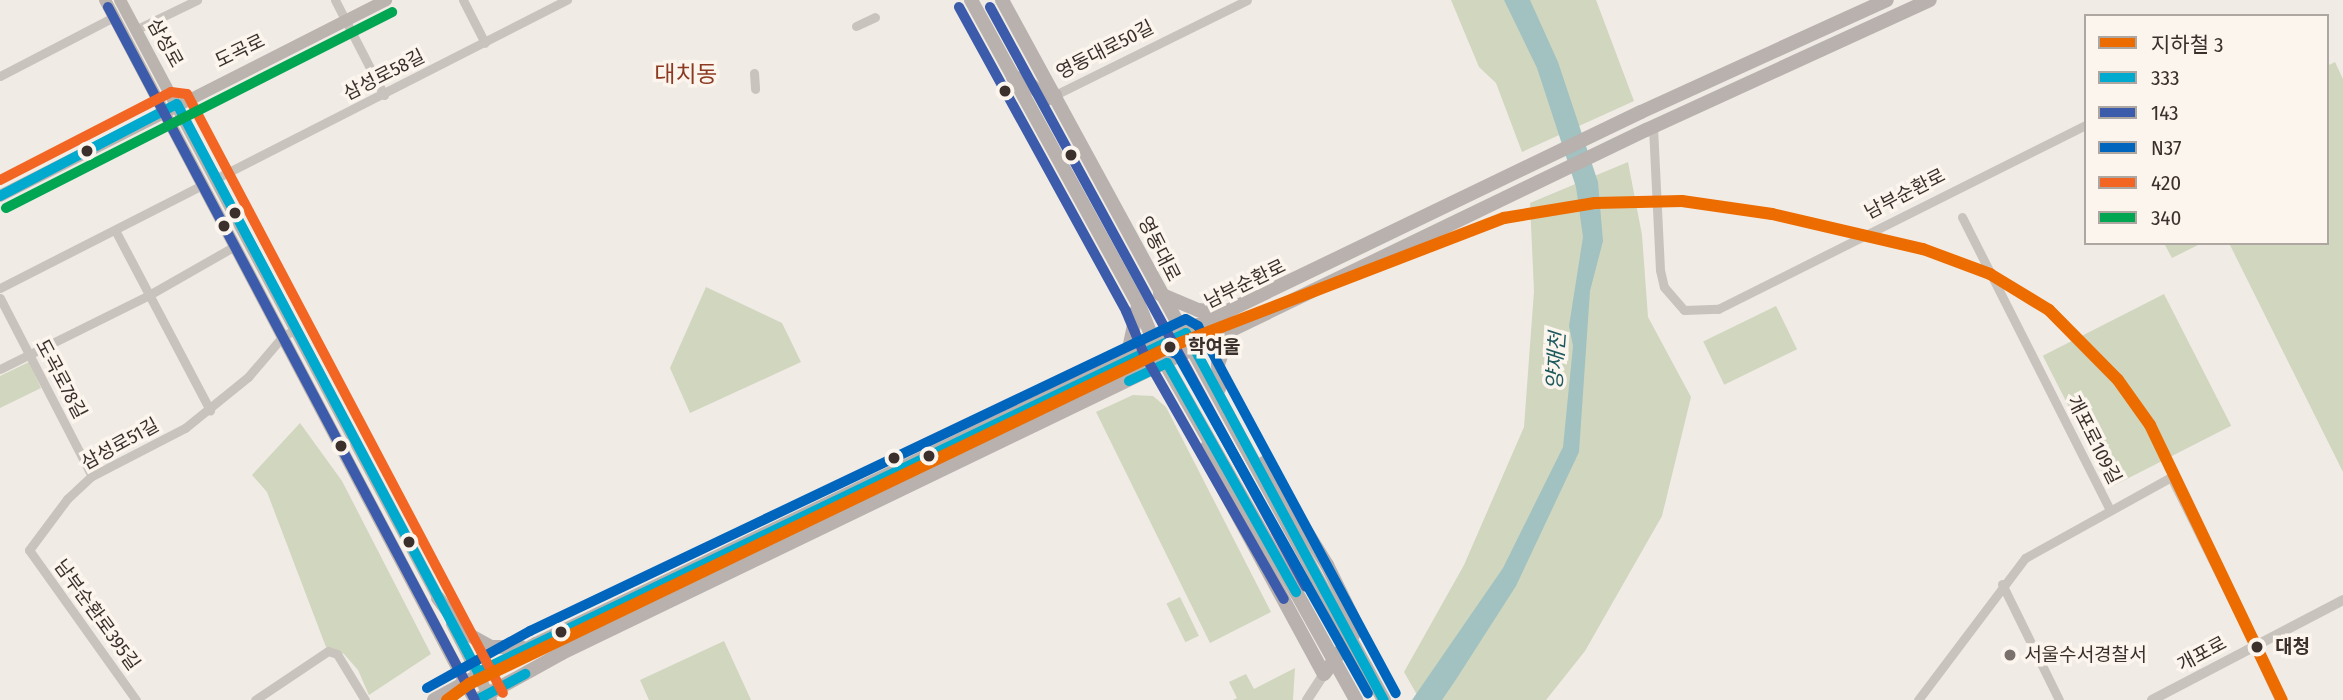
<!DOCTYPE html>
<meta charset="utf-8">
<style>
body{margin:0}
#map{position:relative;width:2343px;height:700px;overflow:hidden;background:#f0ebe5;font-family:"Fira Sans Condensed","Noto Sans KR",sans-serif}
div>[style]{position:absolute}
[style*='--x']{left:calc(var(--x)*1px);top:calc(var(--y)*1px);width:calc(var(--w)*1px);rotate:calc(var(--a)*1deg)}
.green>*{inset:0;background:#d1d6bf;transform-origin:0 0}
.water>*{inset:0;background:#a1c2c1}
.minor>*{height:9px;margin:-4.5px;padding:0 4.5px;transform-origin:4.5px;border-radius:4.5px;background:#c9c3be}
.tertiary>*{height:10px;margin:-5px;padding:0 5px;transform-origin:5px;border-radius:5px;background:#c9c3be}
.secondary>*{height:12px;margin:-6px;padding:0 6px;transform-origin:6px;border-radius:6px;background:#bab3ae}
.primary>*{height:14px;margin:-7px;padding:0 7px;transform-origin:7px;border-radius:7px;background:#b8b1ad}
.primary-bridge>*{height:14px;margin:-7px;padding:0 7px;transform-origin:7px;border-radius:7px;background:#b8b1ad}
.bus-1>*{height:10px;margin:-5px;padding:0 5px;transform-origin:5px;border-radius:5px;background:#00a9ce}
.bus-2>*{height:10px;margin:-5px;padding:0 5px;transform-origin:5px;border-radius:5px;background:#3d5bab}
.bus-3>*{height:10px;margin:-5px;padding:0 5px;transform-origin:5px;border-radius:5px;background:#0065bd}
.bus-4>*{height:10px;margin:-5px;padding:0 5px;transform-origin:5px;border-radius:5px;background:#f26522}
.bus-5>*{height:10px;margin:-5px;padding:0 5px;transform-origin:5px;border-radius:5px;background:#00a651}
.metro-1>*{height:12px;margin:-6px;padding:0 6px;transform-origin:6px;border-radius:6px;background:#ed6c00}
.dots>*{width:19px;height:19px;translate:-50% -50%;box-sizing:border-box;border:4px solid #fbf5ee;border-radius:50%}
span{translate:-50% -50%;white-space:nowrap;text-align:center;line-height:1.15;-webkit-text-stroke:7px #fbf5ee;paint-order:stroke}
.street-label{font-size:19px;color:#3b302b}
.stop-label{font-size:19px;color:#3b302b;font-weight:700}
.left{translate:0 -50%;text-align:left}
.poi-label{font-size:19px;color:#3b302b}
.water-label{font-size:21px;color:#1f5a5e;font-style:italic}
.quarter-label{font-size:23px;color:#8c3b22}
.legend{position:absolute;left:2084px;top:14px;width:245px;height:231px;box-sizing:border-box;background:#fbf5ee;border:2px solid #aea6a0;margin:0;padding:9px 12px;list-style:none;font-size:21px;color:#3b302b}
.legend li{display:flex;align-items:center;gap:14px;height:35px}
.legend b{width:35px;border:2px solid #aea6a0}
</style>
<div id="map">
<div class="green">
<i style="clip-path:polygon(1451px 0,1596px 0,1634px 101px,1522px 152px,1496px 83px,1479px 67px)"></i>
<i style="clip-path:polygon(2335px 62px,2343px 79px,2343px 472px,2229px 243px,2327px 243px,2327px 66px)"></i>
<i style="clip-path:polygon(1628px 162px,1642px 235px,1648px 317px,1691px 397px,1662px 516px,1585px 651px,1546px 700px,1420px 700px,1404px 672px,1464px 565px,1524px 427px,1534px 291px,1530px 203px)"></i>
<i style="clip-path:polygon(2164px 243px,2202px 243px,2172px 258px)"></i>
<i style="clip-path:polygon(706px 287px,782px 323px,801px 362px,690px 413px,670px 368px)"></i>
<i style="left:2164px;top:294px;width:148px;height:136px;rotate:63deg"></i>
<i style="left:1776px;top:306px;width:48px;height:81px;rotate:64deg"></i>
<i style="clip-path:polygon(29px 362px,41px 388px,0 408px,0 376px)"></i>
<i style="clip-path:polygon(1133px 395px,1153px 396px,1166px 407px,1271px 612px,1210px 643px,1096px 412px)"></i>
<i style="clip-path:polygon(300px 423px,342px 481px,431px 654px,369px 695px,358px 670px,344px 654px,326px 647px,267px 492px,252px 475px)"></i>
<i style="left:1180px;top:597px;width:43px;height:15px;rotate:64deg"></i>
<i style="clip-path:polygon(724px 641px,751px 700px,649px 700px,640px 680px)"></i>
<i style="clip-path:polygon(1295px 668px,1293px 700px,1233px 700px,1237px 698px,1229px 682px,1246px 674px,1254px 689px)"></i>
</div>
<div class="water">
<i style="clip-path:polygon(1504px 0,1530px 0,1558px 62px,1598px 182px,1603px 241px,1590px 291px,1579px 452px,1516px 586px,1455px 681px,1442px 700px,1412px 700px,1503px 568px,1563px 447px,1573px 346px,1569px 326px,1583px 237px,1576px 187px,1537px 68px)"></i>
</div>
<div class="minor">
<i style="--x:335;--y:0;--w:107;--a:62.7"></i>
<i style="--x:463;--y:0;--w:48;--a:62.9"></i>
<i style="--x:856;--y:26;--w:21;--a:-25"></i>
<i style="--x:135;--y:30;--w:69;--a:-25.8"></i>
<i style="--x:754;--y:73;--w:16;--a:86"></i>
<i style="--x:0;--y:76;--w:128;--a:-27.4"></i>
<i style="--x:1055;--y:95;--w:214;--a:-26.3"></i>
<i style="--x:1653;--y:127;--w:143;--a:87.2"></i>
<i style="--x:1660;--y:270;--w:17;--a:77"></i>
<i style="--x:1664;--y:287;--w:30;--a:49"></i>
<i style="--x:1684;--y:310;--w:34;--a:-2"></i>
<i style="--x:1718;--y:309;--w:411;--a:-26.6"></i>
<i style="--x:217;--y:178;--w:393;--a:-27"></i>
<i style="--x:1962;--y:217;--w:326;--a:63.2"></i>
<i style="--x:115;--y:230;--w:204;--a:62.2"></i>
<i style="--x:0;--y:288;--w:227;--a:-27"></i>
<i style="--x:0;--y:298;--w:200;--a:62.7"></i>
<i style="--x:0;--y:369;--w:166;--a:-26.4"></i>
<i style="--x:149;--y:295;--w:99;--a:-29.7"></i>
<i style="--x:2002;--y:584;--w:129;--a:63.8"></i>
<i style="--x:136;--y:700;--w:184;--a:-125.5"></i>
<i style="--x:29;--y:550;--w:64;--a:-53.3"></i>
<i style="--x:67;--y:499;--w:34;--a:-43"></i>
<i style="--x:92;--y:476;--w:105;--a:-27.3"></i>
<i style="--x:185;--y:428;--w:81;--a:-39"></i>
<i style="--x:248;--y:377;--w:54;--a:-49.5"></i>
<i style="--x:283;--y:336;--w:13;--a:-27"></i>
<i style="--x:255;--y:700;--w:88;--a:-33.9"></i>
<i style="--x:328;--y:651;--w:9;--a:18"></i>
<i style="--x:337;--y:654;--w:54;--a:58.7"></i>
<i style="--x:1918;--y:700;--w:178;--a:-53"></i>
<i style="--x:2025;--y:558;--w:167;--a:-29"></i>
<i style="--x:2171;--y:477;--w:189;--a:63.6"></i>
</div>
<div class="tertiary">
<i style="--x:2255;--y:646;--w:60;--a:65.2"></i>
<i style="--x:1307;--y:700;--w:31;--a:-57"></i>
<i style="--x:2152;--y:700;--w:216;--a:-27.6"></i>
</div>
<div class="secondary">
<i style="--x:105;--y:0;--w:791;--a:62.2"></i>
<i style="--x:120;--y:0;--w:685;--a:61.98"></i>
<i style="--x:0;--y:196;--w:433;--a:-26.9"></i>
<i style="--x:452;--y:624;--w:85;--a:62.8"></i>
</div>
<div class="primary">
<i style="--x:971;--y:0;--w:348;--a:61.2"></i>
<i style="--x:1139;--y:305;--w:45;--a:68"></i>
<i style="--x:1156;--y:347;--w:282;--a:60.3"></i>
<i style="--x:1002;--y:0;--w:660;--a:61.42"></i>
<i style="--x:1013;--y:77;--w:16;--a:18"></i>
<i style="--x:1028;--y:82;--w:25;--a:43"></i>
<i style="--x:1046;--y:99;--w:10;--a:-24"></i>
<i style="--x:1160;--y:294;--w:41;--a:22.8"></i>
<i style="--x:1198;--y:310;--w:29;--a:6"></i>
<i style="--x:1118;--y:365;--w:19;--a:-55"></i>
<i style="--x:1129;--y:349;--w:44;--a:-78.2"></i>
<i style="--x:1219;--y:389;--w:25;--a:-92"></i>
<i style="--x:1218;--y:364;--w:34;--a:-69"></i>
<i style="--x:1207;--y:447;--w:22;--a:77"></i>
<i style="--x:1212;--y:468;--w:234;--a:61.5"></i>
<i style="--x:1324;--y:674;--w:57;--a:-53.5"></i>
<i style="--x:1358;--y:628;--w:70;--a:-116.2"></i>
<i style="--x:1327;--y:565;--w:120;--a:-121.7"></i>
<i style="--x:438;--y:598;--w:43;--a:52.6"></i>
<i style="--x:464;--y:632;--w:31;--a:29"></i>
<i style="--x:491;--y:647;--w:30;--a:0"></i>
<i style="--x:434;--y:700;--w:116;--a:-28.8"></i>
<i style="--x:536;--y:644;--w:1226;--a:-25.71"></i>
<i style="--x:1641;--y:112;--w:270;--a:-24.5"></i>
<i style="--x:477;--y:700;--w:97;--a:-28.9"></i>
<i style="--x:562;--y:653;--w:1204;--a:-25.76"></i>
<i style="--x:1646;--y:130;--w:312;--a:-24.6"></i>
</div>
<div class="primary-bridge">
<i style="--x:1318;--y:580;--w:137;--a:61.2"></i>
<i style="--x:1296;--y:592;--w:124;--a:60.9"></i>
</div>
<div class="bus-1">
<i style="--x:0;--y:196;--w:199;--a:-27.5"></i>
<i style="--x:177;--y:104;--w:643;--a:62.08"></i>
<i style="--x:478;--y:672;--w:785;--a:-25.59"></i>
<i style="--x:1186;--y:333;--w:417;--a:61.7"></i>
<i style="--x:1129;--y:381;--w:42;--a:-25.3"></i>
<i style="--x:1167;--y:363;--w:263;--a:60.6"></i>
<i style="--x:477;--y:700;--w:55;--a:-28.4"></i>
</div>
<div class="bus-2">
<i style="--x:108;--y:7;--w:784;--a:62.1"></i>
<i style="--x:959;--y:7;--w:347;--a:61.2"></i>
<i style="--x:1126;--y:311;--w:47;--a:67.3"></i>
<i style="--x:1144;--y:354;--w:282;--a:60.3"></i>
<i style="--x:990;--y:7;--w:660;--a:61.42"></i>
</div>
<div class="bus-3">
<i style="--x:1124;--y:368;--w:44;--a:-25.4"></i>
<i style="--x:1164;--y:349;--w:15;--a:23"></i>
<i style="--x:1178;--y:355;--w:388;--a:60.7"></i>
<i style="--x:427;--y:688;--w:118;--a:-29"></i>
<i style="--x:530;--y:631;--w:726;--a:-25.44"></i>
<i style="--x:1186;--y:319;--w:14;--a:30"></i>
<i style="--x:1198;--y:326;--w:417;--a:61.7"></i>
</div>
<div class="bus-4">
<i style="--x:0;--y:180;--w:192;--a:-27.2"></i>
<i style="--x:171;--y:92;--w:16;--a:7"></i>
<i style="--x:187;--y:94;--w:677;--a:62.19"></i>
</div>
<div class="bus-5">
<i style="--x:6;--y:208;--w:433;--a:-26.9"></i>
</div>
<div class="metro-1">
<i style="--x:447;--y:700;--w:27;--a:-36"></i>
<i style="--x:469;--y:684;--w:780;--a:-25.68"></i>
<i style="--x:1172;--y:346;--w:356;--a:-21.1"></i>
<i style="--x:1504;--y:218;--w:92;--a:-9.4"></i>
<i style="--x:1595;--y:203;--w:87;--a:-1.3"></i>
<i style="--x:1682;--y:201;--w:91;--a:8.2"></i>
<i style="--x:1772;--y:214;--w:155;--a:13.1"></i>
<i style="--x:1923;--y:249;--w:72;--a:20.5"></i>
<i style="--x:1990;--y:274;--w:69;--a:31.4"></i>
<i style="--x:2049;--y:310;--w:98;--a:45.4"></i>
<i style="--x:2118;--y:380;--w:55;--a:54.6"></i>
<i style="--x:2150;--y:425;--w:305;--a:64.4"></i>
</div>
<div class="dots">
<i style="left:1005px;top:91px;background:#3b302b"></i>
<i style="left:87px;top:151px;background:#3b302b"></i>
<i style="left:1071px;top:155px;background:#3b302b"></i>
<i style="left:235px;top:213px;background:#3b302b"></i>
<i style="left:224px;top:226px;background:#3b302b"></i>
<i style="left:1170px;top:347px;background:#3b302b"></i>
<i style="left:341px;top:446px;background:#3b302b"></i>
<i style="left:929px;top:456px;background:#3b302b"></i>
<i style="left:894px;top:458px;background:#3b302b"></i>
<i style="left:409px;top:542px;background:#3b302b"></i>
<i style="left:561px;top:632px;background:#3b302b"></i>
<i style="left:2257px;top:647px;background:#3b302b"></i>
<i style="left:2010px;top:655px;background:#7a716c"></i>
</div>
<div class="street-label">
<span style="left:165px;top:43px;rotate:61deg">삼성로</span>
<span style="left:1105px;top:50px;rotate:-27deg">영동대로50길</span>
<span style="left:240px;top:51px;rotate:-26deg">도곡로</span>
<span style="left:384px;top:75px;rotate:-27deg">삼성로58길</span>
<span style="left:1905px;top:194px;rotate:-27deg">남부순환로</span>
<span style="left:1159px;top:249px;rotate:63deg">영동대로</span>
<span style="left:1245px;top:284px;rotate:-26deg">남부순환로</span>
<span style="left:61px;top:379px;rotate:62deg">도곡로78길</span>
<span style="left:2094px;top:440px;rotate:63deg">개포로109길</span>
<span style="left:120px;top:444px;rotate:-29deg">삼성로51길</span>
<span style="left:97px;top:615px;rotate:54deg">남부순환로395길</span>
<span style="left:2202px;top:654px;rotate:-28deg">개포로</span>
</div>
<div class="stop-label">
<span class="left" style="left:1188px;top:347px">학여울</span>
<span class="left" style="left:2275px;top:647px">대청</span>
</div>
<div class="poi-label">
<span class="left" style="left:2024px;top:655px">서울수서경찰서</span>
</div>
<div class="water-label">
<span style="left:1556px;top:361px;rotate:-86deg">양재천</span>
</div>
<div class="quarter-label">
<span style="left:686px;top:74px">대치동</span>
</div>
<ul class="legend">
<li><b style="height:9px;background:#ed6c00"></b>지하철 3</li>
<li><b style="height:9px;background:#00a9ce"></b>333</li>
<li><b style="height:9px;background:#3d5bab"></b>143</li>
<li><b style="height:9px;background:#0065bd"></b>N37</li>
<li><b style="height:9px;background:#f26522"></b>420</li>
<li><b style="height:9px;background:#00a651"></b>340</li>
</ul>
</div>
